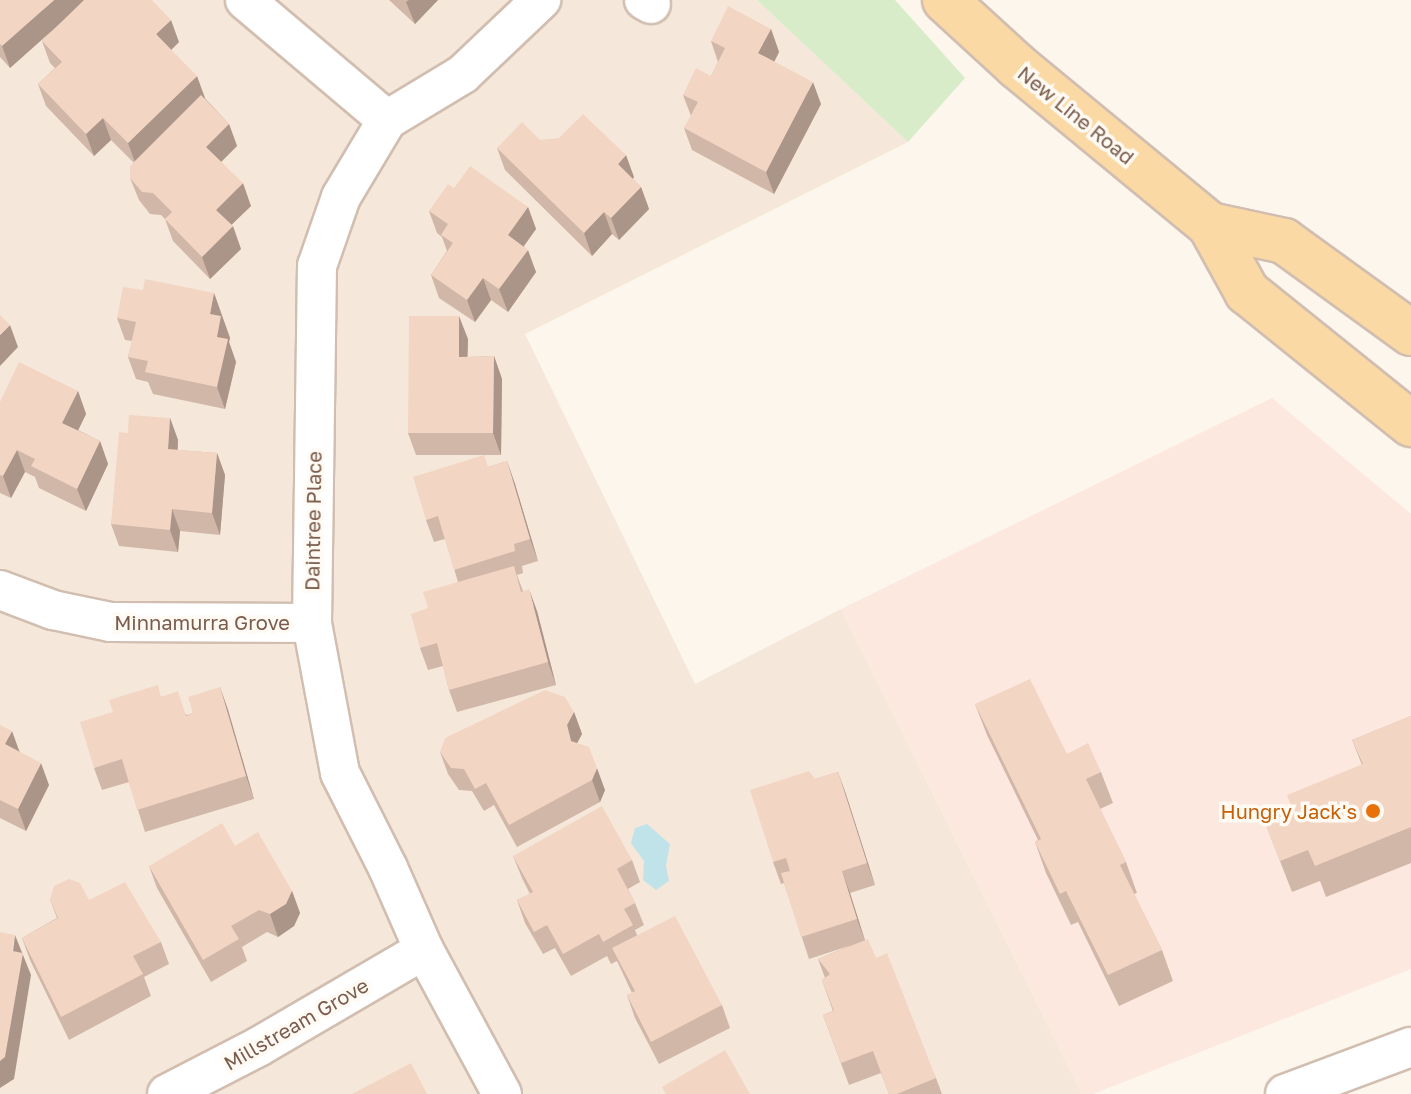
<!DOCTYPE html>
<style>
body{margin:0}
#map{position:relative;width:1411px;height:1094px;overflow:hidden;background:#fdf6ec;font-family:"Golos Text",sans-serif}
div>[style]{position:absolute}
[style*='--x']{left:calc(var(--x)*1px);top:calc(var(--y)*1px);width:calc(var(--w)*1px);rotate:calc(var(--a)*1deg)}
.residential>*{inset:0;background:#f5e8da}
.commercial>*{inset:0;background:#fde8e0}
.green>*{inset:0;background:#d8ecc9}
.water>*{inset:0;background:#bfe3e8}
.roads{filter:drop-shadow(2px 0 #d1beb0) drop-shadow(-2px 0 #d1beb0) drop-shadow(0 2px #d1beb0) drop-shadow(0 -2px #d1beb0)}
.street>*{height:38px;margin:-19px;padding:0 19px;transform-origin:19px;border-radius:19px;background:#fff}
.primary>*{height:44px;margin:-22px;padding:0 22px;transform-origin:22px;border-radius:22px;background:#fbd9a5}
.wall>*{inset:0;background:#d1b7a8}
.shaded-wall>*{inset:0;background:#aa9588}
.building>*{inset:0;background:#f3d5c3}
.dots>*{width:22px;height:22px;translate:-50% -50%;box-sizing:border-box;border:4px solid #fffaf3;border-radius:50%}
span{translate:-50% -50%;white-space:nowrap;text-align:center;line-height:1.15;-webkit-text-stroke:7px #fffaf3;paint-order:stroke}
.street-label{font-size:20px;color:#7a5c4d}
.food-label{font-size:20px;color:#c56008}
.right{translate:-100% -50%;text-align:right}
</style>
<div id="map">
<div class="residential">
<i style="clip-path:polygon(0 0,757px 0,908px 142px,525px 334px,695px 684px,841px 609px,1082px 1094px,0 1094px)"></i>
</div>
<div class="commercial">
<i style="clip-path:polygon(1272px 398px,1411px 514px,1411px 969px,1093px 1094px,1082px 1094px,841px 609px)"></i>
</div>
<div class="green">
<i style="clip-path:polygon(757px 0,895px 0,965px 78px,908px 142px)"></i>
</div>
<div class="water">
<i style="clip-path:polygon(647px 824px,670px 844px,666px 866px,669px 881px,656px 890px,643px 880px,644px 861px,631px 843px,635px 828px)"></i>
</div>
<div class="roads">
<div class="street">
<i style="--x:245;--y:0;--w:186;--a:40.2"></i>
<i style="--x:644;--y:0;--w:8;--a:30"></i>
<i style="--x:0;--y:590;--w:57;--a:20.7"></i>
<i style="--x:53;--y:610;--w:58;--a:11.9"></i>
<i style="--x:110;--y:622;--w:202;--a:0.3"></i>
<i style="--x:167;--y:1094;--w:102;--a:-27.3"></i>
<i style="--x:258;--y:1047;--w:192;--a:-30.3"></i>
<i style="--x:502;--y:1094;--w:164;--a:-118.4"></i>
<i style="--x:424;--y:950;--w:90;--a:-113.7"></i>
<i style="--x:388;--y:868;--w:106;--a:-116.8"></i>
<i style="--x:340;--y:773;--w:153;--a:-100.6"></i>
<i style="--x:312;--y:623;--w:357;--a:-89.2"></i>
<i style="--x:317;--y:266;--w:73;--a:-70.8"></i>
<i style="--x:341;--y:197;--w:90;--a:-59.1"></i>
<i style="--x:387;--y:120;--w:89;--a:-31.2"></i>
<i style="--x:463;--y:74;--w:108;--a:-43.5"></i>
<i style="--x:1285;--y:1094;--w:134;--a:-20.5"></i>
</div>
<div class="primary">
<i style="--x:945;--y:0;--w:98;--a:42.5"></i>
<i style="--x:1017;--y:66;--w:250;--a:39.5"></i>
<i style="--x:1210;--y:225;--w:77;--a:61.1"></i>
<i style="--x:1247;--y:292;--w:211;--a:38.8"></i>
<i style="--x:1210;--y:225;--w:76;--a:12.2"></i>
<i style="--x:1284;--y:241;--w:157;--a:35.9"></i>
</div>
</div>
<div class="wall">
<i style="clip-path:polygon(0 0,179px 42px,171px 50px,205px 98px,229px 124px,237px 146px,221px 162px,251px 206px,231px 225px,241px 249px,210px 279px,173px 241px,165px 219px,161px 215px,150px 214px,139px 200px,130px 178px,134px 163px,111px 140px,94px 156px,46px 106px,38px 84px,55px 68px,50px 63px,42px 41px,53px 30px,10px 68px,0 57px)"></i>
<i style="clip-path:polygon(389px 0,438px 0,415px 24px)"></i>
<i style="clip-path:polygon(771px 29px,779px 52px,774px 62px,821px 104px,774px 194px,692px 150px,684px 128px,691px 116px,683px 95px,711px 76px,718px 62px,711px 41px)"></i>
<i style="clip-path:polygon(540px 140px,634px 177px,633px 179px,641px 187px,649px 209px,619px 240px,612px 234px,592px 256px,505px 170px,497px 148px)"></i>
<i style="clip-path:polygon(454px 188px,528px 207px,536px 229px,524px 246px,536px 272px,508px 312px,491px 300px,475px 322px,439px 298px,431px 275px,447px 251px,442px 237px,437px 233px,429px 211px)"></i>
<i style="clip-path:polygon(143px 290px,214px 293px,230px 338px,229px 342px,236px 362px,225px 409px,153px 394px,148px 382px,136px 379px,128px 357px,132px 341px,125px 340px,117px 318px)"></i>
<i style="clip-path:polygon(468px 339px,467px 357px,494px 356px,502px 379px,501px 455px,416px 455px,408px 433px)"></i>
<i style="clip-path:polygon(78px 391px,86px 414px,78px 430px,100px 441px,108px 464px,86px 511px,39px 488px,35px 477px,25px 472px,11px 498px,0 493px,0 402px)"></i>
<i style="clip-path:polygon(170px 418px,178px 440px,178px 450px,217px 453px,225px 475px,220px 535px,180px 531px,178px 552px,119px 546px,111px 524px,128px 433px)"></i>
<i style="clip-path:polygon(507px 461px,515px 484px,538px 561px,522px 566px,523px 573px,517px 575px,523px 591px,537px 611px,556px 685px,457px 712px,449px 690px,443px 666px,428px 670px,420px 648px,428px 608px,458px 582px,445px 539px,434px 542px,426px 520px,488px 467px)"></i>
<i style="clip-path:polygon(220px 687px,228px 710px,254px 799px,145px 832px,129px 782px,102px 790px,94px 768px,162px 696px,187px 715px,193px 713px)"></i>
<i style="clip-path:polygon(975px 704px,1101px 772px,1113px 803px,1100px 809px,1126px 862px,1137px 893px,1134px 894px,1162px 950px,1173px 981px,1119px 1006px,1078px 922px,1071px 925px,1046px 873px,1035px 842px,1038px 840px,987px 735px)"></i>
<i style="clip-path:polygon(574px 712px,582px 734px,577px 743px,605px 790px,600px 802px,517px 847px,494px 805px,484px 811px,472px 791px,459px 790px,448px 774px,440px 752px)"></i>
<i style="clip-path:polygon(1411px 716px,1411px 863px,1326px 897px,1320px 881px,1292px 892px,1264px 820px,1292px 808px,1362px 765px,1352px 740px)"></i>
<i style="clip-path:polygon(0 725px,20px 752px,49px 785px,26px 831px,0 818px)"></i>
<i style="clip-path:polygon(838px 772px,875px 885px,850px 893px,865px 940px,876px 958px,936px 1078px,942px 1094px,889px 1094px,881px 1073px,849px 1085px,823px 1015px,833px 1011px,822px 980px,825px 978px,818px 959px,852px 945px,809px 959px,784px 883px,781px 884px,773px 862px,815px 779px)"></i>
<i style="clip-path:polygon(235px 846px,292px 891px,300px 913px,294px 926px,278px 937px,267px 932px,242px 947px,247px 961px,211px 982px,157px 888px,149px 866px)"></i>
<i style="clip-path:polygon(513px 856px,632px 860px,640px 882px,628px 889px,635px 903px,644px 925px,635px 930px,637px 935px,722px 1005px,730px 1028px,659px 1064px,635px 1018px,627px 995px,632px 993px,617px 961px,611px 964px,607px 956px,571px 976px,555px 948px,543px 954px,525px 923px,517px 900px,530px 894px,522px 878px)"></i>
<i style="clip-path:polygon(50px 899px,89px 900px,161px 942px,169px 964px,144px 977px,151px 996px,69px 1040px,30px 960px,22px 938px,57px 918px)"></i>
</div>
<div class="shaded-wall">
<i style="clip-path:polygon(54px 0,86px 0,10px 68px,2px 46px)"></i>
<i style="clip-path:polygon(409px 0,438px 0,415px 24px,406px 2px)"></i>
<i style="clip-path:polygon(171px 20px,179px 42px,165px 56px,156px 34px)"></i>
<i style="clip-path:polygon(771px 29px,779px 52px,767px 76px,758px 53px)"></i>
<i style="clip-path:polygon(197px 76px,205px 98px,136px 165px,128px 143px)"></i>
<i style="clip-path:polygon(813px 82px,821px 104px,774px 194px,766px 172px)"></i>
<i style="clip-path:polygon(103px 118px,111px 140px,94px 156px,86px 134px)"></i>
<i style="clip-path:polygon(229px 124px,237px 146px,214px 169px,206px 147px)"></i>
<i style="clip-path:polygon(626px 155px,634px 177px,626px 186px,618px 164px)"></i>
<i style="clip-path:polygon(243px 183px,251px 206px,224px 232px,216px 210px)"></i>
<i style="clip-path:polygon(641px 187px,649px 209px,619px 240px,611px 218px)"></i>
<i style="clip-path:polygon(528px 207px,536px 229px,516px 257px,508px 235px)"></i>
<i style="clip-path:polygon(604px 212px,612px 234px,592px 256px,584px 233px)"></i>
<i style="clip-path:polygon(233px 226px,241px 249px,210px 279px,202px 257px)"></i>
<i style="clip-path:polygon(528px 250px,536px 272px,508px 312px,499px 289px)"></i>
<i style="clip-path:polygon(483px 278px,491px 300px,475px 322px,467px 300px)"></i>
<i style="clip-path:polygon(214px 293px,230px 338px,229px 342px,236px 362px,225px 409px,217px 387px,210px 314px)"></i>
<i style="clip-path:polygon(459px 316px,468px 339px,467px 379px,459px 357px)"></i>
<i style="clip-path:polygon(10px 325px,18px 347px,0 366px,0 335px)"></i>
<i style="clip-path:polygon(494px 356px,502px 379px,501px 455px,493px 433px)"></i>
<i style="clip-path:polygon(78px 391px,86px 414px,71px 445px,62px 423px)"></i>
<i style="clip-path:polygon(170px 418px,178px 440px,176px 471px,168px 449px)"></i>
<i style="clip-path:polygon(100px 441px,108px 464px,86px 511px,77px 489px)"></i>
<i style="clip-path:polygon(17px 450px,25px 472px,11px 498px,3px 476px)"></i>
<i style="clip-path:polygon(217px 453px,225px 475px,220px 535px,212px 513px)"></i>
<i style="clip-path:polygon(507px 461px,515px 484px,538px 561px,530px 539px)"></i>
<i style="clip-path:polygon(172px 509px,180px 531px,178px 552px,170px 530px)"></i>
<i style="clip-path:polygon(529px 589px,537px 611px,556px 685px,548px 662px)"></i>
<i style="clip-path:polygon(220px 687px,228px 710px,254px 799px,246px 776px)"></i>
<i style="clip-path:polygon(574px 712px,582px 734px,575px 747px,571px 741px,567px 725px)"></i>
<i style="clip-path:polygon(12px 731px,20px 753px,5px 744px)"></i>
<i style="clip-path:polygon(41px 763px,49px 785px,26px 831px,18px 809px)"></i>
<i style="clip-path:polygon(597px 768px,605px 790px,600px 802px,592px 780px)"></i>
<i style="clip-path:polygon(838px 772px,846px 794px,875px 885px,867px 863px)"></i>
<i style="clip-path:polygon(842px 871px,850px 893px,865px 941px,857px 919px)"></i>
<i style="clip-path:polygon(292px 891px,300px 913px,294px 926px,278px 937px,270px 914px)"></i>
<i style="clip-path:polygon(15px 935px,31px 975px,14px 1079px,0 1088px,0 1061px)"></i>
</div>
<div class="building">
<i style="clip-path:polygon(0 0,54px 0,2px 46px,0 44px)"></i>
<i style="clip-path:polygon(84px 0,152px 0,171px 20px,156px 34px,197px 76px,128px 143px,103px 118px,86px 134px,38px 84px,62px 62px,42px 41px)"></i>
<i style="clip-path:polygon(728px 6px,771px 29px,758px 53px,813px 82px,766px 172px,684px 128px,698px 102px,683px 95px,696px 68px,711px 76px,725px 48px,711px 41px)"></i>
<i style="clip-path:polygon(201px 95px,229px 124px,206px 147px,243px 183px,216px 210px,233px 226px,202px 257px,165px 219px,172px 212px,153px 193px,142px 192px,130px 178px,130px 166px)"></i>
<i style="clip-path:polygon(583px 114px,626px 155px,618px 164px,641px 187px,611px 218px,604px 212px,584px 233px,497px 148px,522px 122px,540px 140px,559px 138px)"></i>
<i style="clip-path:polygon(470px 166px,528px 207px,508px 235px,528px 250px,499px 289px,483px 278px,467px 300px,431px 275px,453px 243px,441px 235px,448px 224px,429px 211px,448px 184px,454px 188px)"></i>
<i style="clip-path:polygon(145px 279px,214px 293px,210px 314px,221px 316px,217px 337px,228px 339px,217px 387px,145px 372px,148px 361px,128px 357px,136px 322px,117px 318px,123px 287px,143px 290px)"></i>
<i style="clip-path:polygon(0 315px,10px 325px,0 335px)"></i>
<i style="clip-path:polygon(409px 316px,459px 316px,459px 357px,494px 356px,493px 433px,408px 433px)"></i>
<i style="clip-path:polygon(19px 362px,78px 391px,62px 423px,100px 441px,77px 489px,31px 466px,35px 459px,17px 450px,3px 476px,0 475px,0 402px)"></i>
<i style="clip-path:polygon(129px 415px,170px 418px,168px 449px,217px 453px,212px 513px,172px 509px,170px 530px,111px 524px,119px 432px,128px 433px)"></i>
<i style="clip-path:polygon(484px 455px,488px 467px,507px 461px,530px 539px,514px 544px,515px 551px,454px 570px,438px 516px,426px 520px,413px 477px)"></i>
<i style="clip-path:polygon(514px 566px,521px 592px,529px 589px,548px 662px,449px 690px,437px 643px,420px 648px,411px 614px,428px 608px,423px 592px)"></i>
<i style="clip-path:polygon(1030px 679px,1067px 754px,1088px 743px,1101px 772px,1086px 779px,1126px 862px,1120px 865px,1162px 950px,1108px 975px,1066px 891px,1060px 894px,1035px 842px,1041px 839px,975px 704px)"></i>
<i style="clip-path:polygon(158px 685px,161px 697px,178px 691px,186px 716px,193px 713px,188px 697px,220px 687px,246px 776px,137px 810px,122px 759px,94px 768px,80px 722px,113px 712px,109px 700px)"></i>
<i style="clip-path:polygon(545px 690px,565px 697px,574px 712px,567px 725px,571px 741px,589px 747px,597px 768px,592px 780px,509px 825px,486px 783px,475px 789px,464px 769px,451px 768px,440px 752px,445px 738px)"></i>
<i style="clip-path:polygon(1411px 716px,1411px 827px,1315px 866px,1308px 850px,1280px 861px,1264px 820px,1292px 808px,1287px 795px,1363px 764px,1352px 740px)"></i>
<i style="clip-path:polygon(0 725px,12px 731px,5px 744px,41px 763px,18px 809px,0 800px)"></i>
<i style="clip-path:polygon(809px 771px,815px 779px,838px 772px,867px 863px,842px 871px,857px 919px,801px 937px,781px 873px,790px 871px,786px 858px,773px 862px,750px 790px)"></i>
<i style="clip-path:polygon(602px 806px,632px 860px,617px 869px,635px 903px,624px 909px,633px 925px,603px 942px,599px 934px,563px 954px,547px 925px,534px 932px,517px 900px,533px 892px,513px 856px)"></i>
<i style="clip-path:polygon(222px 823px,235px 846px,258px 832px,292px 891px,286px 904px,270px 914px,259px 910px,231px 926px,239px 939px,203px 960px,149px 866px)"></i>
<i style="clip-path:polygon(69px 879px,80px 883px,89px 900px,125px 882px,161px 942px,133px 956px,143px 974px,61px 1017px,22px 938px,58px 918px,50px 899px,54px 886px)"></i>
<i style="clip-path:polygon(675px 916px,722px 1005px,651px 1042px,627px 995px,635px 991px,612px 948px)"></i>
<i style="clip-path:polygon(0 932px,15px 935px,12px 951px,23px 953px,5px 1057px,0 1061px)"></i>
<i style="clip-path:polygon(868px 939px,876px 958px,887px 953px,936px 1078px,897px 1094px,889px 1094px,873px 1051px,841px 1063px,823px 1015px,834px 1011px,822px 980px,830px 974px,818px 959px)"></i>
<i style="clip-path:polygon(725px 1050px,750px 1094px,666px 1094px,662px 1087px)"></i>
<i style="clip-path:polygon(411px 1063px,427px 1094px,352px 1094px)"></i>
</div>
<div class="dots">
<i style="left:1373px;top:811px;background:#e8710a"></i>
</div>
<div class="street-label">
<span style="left:1076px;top:115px;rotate:39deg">New Line Road</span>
<span style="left:313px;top:521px;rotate:-89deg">Daintree Place</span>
<span style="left:202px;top:622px">Minnamurra Grove</span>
<span style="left:296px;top:1024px;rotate:-30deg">Millstream Grove</span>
</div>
<div class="food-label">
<span class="right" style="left:1357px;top:811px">Hungry Jack's</span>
</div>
</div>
